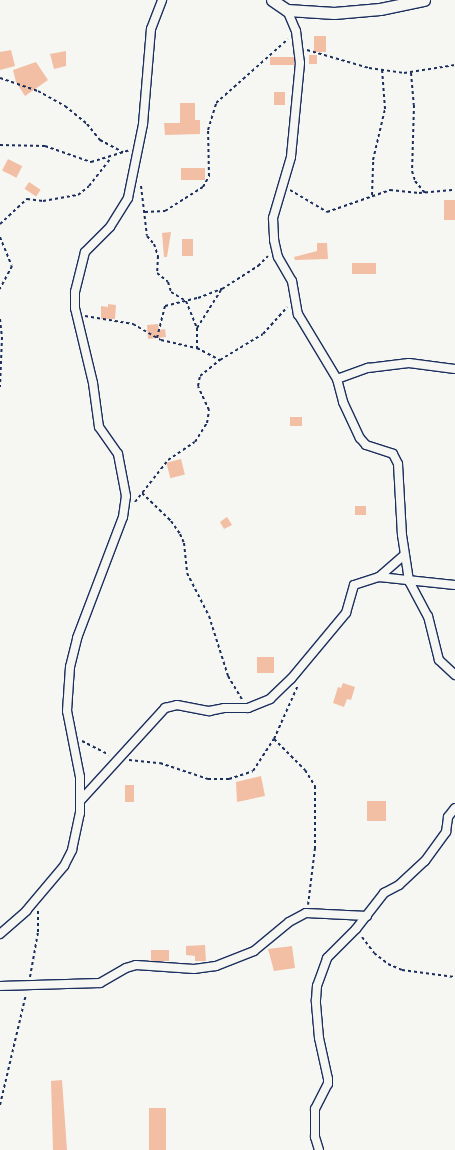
<!DOCTYPE html>
<style>
body{margin:0}
#map{position:relative;width:455px;height:1150px;overflow:hidden;background:#f6f6f2;font-family:Sriracha,sans-serif}
div>[style]{position:absolute}
[style*='--x']{left:calc(var(--x)*1px);top:calc(var(--y)*1px);width:calc(var(--w)*1px);rotate:calc(var(--a)*1deg)}
.building>*{inset:0;background:#f3bfa4;transform-origin:0 0}
.path>*{height:2px;margin-top:-1px;transform-origin:0;background:repeating-linear-gradient(90deg,#1b2f5e 0 3px,transparent 0 6px)}
.roads{filter:drop-shadow(1px 0 #1b2f5e) drop-shadow(-1px 0 #1b2f5e) drop-shadow(0 1px #1b2f5e) drop-shadow(0 -1px #1b2f5e)}
.minor>*{height:8px;margin:-4px;padding:0 4px;transform-origin:4px;border-radius:4px;background:#f6f6f2}
.tertiary>*{height:11px;margin:-5.5px;padding:0 5.5px;transform-origin:5.5px;border-radius:5.5px;background:#f6f6f2}
span{translate:-50% -50%;white-space:nowrap;text-align:center;line-height:1.15;-webkit-text-stroke:4px #f6f6f2;paint-order:stroke}
</style>
<div id="map">
<div class="building">
<i style="left:314px;top:36px;width:12px;height:16px"></i>
<i style="clip-path:polygon(11px 50px,15px 66px,0 70px,0 52px)"></i>
<i style="clip-path:polygon(66px 51px,66px 66px,54px 69px,50px 54px)"></i>
<i style="left:309px;top:55px;width:8px;height:9px"></i>
<i style="left:270px;top:57px;width:24px;height:8px"></i>
<i style="clip-path:polygon(36px 62px,48px 80px,25px 96px,16px 82px,13px 70px)"></i>
<i style="left:274px;top:92px;width:11px;height:13px"></i>
<i style="clip-path:polygon(180px 103px,195px 103px,195px 120px,200px 120px,200px 134px,165px 135px,164px 123px,180px 123px)"></i>
<i style="left:8px;top:159px;width:16px;height:13px;rotate:27deg"></i>
<i style="left:181px;top:168px;width:24px;height:12px"></i>
<i style="left:29px;top:182px;width:14px;height:8px;rotate:34deg"></i>
<i style="left:444px;top:200px;width:11px;height:20px"></i>
<i style="clip-path:polygon(171px 232px,167px 257px,164px 257px,162px 233px)"></i>
<i style="left:182px;top:239px;width:11px;height:17px"></i>
<i style="clip-path:polygon(317px 243px,327px 243px,328px 259px,295px 260px,294px 257px,317px 251px)"></i>
<i style="left:376px;top:263px;width:11px;height:24px;rotate:90deg"></i>
<i style="clip-path:polygon(108px 304px,116px 305px,115px 319px,101px 319px,101px 306px,108px 307px)"></i>
<i style="clip-path:polygon(158px 324px,159px 330px,165px 329px,166px 337px,148px 339px,147px 325px)"></i>
<i style="left:290px;top:417px;width:12px;height:9px"></i>
<i style="left:181px;top:459px;width:16px;height:15px;rotate:76deg"></i>
<i style="left:355px;top:506px;width:11px;height:9px"></i>
<i style="clip-path:polygon(227px 517px,232px 525px,224px 529px,220px 522px)"></i>
<i style="left:257px;top:657px;width:17px;height:16px"></i>
<i style="clip-path:polygon(343px 683px,355px 687px,351px 700px,347px 699px,344px 707px,333px 703px,338px 687px,341px 688px)"></i>
<i style="clip-path:polygon(261px 776px,265px 796px,237px 802px,236px 782px)"></i>
<i style="left:125px;top:785px;width:9px;height:17px"></i>
<i style="left:367px;top:801px;width:19px;height:20px"></i>
<i style="clip-path:polygon(205px 945px,206px 961px,195px 961px,195px 956px,186px 955px,186px 946px)"></i>
<i style="clip-path:polygon(292px 946px,295px 968px,274px 971px,268px 949px)"></i>
<i style="left:169px;top:950px;width:11px;height:18px;rotate:90deg"></i>
<i style="clip-path:polygon(62px 1080px,67px 1150px,53px 1150px,51px 1081px)"></i>
<i style="left:149px;top:1108px;width:17px;height:42px"></i>
</div>
<div class="path">
<i style="--x:307;--y:50;--w:65;--a:16.2"></i>
<i style="--x:369;--y:68;--w:35;--a:8"></i>
<i style="--x:404;--y:73;--w:52;--a:-8.9"></i>
<i style="--x:411;--y:73;--w:32;--a:85"></i>
<i style="--x:414;--y:105;--w:66;--a:91.7"></i>
<i style="--x:412;--y:171;--w:10;--a:73"></i>
<i style="--x:415;--y:181;--w:16;--a:50"></i>
<i style="--x:0;--y:78;--w:40;--a:18.9"></i>
<i style="--x:38;--y:91;--w:31;--a:29"></i>
<i style="--x:65;--y:106;--w:28;--a:39"></i>
<i style="--x:87;--y:124;--w:21;--a:51"></i>
<i style="--x:100;--y:140;--w:26;--a:28"></i>
<i style="--x:0;--y:145;--w:45;--a:1.3"></i>
<i style="--x:45;--y:146;--w:49;--a:19.2"></i>
<i style="--x:91;--y:162;--w:41;--a:-17.1"></i>
<i style="--x:141;--y:186;--w:50;--a:83.2"></i>
<i style="--x:147;--y:236;--w:11;--a:49"></i>
<i style="--x:154;--y:244;--w:13;--a:72"></i>
<i style="--x:158;--y:256;--w:17;--a:93"></i>
<i style="--x:157;--y:273;--w:14;--a:39"></i>
<i style="--x:168;--y:282;--w:10;--a:73"></i>
<i style="--x:171;--y:292;--w:17;--a:31"></i>
<i style="--x:186;--y:301;--w:29;--a:68"></i>
<i style="--x:197;--y:328;--w:20;--a:90"></i>
<i style="--x:290;--y:190;--w:43;--a:30.7"></i>
<i style="--x:327;--y:212;--w:67;--a:-19.2"></i>
<i style="--x:390;--y:190;--w:29;--a:6"></i>
<i style="--x:419;--y:193;--w:36;--a:-5"></i>
<i style="--x:372;--y:195;--w:35;--a:-88"></i>
<i style="--x:373;--y:160;--w:52;--a:-76.8"></i>
<i style="--x:385;--y:109;--w:40;--a:-94.3"></i>
<i style="--x:145;--y:212;--w:20;--a:-3"></i>
<i style="--x:165;--y:211;--w:45;--a:-32.3"></i>
<i style="--x:203;--y:187;--w:13;--a:-61"></i>
<i style="--x:209;--y:176;--w:46;--a:-91.2"></i>
<i style="--x:208;--y:130;--w:28;--a:-73"></i>
<i style="--x:216;--y:103;--w:96;--a:-41.6"></i>
<i style="--x:0;--y:224;--w:37;--a:-43"></i>
<i style="--x:27;--y:199;--w:16;--a:7"></i>
<i style="--x:43;--y:201;--w:36;--a:-10"></i>
<i style="--x:78;--y:195;--w:14;--a:-39"></i>
<i style="--x:89;--y:186;--w:36;--a:-52"></i>
<i style="--x:0;--y:237;--w:31;--a:68"></i>
<i style="--x:12;--y:266;--w:26;--a:118"></i>
<i style="--x:85;--y:316;--w:49;--a:9.5"></i>
<i style="--x:133;--y:324;--w:32;--a:30"></i>
<i style="--x:161;--y:340;--w:37;--a:13"></i>
<i style="--x:197;--y:348;--w:26;--a:28"></i>
<i style="--x:0;--y:319;--w:18;--a:84"></i>
<i style="--x:2;--y:337;--w:50;--a:92.3"></i>
<i style="--x:197;--y:328;--w:45;--a:-57.7"></i>
<i style="--x:157;--y:338;--w:33;--a:-76"></i>
<i style="--x:165;--y:306;--w:34;--a:-14"></i>
<i style="--x:198;--y:298;--w:26;--a:-21"></i>
<i style="--x:222;--y:289;--w:43;--a:-32.6"></i>
<i style="--x:258;--y:266;--w:14;--a:-45"></i>
<i style="--x:142;--y:493;--w:40;--a:44"></i>
<i style="--x:171;--y:521;--w:16;--a:55"></i>
<i style="--x:180;--y:534;--w:10;--a:66"></i>
<i style="--x:184;--y:543;--w:30;--a:84"></i>
<i style="--x:187;--y:573;--w:48;--a:62.9"></i>
<i style="--x:209;--y:616;--w:63;--a:72.4"></i>
<i style="--x:228;--y:676;--w:27;--a:59"></i>
<i style="--x:135;--y:502;--w:53;--a:-51.8"></i>
<i style="--x:168;--y:460;--w:32;--a:-34"></i>
<i style="--x:195;--y:442;--w:22;--a:-58"></i>
<i style="--x:207;--y:423;--w:13;--a:-81"></i>
<i style="--x:209;--y:410;--w:26;--a:-115"></i>
<i style="--x:198;--y:386;--w:10;--a:-79"></i>
<i style="--x:200;--y:376;--w:26;--a:-39"></i>
<i style="--x:220;--y:360;--w:50;--a:-31.2"></i>
<i style="--x:263;--y:334;--w:36;--a:-48"></i>
<i style="--x:274;--y:739;--w:44;--a:45"></i>
<i style="--x:305;--y:770;--w:19;--a:58"></i>
<i style="--x:315;--y:786;--w:62;--a:90"></i>
<i style="--x:315;--y:848;--w:57;--a:97"></i>
<i style="--x:82;--y:741;--w:30;--a:27"></i>
<i style="--x:129;--y:760;--w:31;--a:6"></i>
<i style="--x:160;--y:763;--w:51;--a:18.4"></i>
<i style="--x:208;--y:779;--w:21;--a:0"></i>
<i style="--x:229;--y:779;--w:25;--a:-18"></i>
<i style="--x:253;--y:771;--w:38;--a:-57"></i>
<i style="--x:274;--y:739;--w:59;--a:-66"></i>
<i style="--x:362;--y:937;--w:20;--a:53"></i>
<i style="--x:374;--y:953;--w:18;--a:38"></i>
<i style="--x:388;--y:964;--w:15;--a:23"></i>
<i style="--x:402;--y:970;--w:53;--a:7.5"></i>
<i style="--x:30;--y:977;--w:46;--a:-79.9"></i>
<i style="--x:38;--y:932;--w:21;--a:-90"></i>
<i style="--x:0;--y:1105;--w:114;--a:-76.8"></i>
</div>
<div class="roads">
<div class="minor">
<i style="--x:287;--y:10;--w:23;--a:67"></i>
<i style="--x:296;--y:31;--w:32;--a:83"></i>
<i style="--x:300;--y:63;--w:94;--a:95.5"></i>
<i style="--x:291;--y:157;--w:64;--a:106.4"></i>
<i style="--x:273;--y:218;--w:22;--a:87"></i>
<i style="--x:274;--y:240;--w:17;--a:77"></i>
<i style="--x:278;--y:257;--w:28;--a:60"></i>
<i style="--x:292;--y:281;--w:34;--a:80"></i>
<i style="--x:298;--y:314;--w:76;--a:59"></i>
<i style="--x:337;--y:379;--w:24;--a:75"></i>
<i style="--x:343;--y:402;--w:40;--a:65"></i>
<i style="--x:360;--y:438;--w:9;--a:49"></i>
<i style="--x:366;--y:445;--w:28;--a:18"></i>
<i style="--x:393;--y:454;--w:11;--a:63"></i>
<i style="--x:398;--y:464;--w:71;--a:86.8"></i>
<i style="--x:402;--y:535;--w:47;--a:81.3"></i>
<i style="--x:409;--y:581;--w:40;--a:62"></i>
<i style="--x:428;--y:616;--w:45;--a:76"></i>
<i style="--x:439;--y:660;--w:22;--a:43"></i>
<i style="--x:337;--y:379;--w:33;--a:-20"></i>
<i style="--x:368;--y:368;--w:41;--a:-7"></i>
<i style="--x:409;--y:363;--w:46;--a:7.4"></i>
<i style="--x:379;--y:577;--w:76;--a:6"></i>
<i style="--x:81;--y:800;--w:125;--a:-47.6"></i>
<i style="--x:165;--y:708;--w:12;--a:-14"></i>
<i style="--x:177;--y:705;--w:33;--a:11"></i>
<i style="--x:209;--y:711;--w:15;--a:-11"></i>
<i style="--x:224;--y:708;--w:24;--a:0"></i>
<i style="--x:248;--y:708;--w:24;--a:-22"></i>
<i style="--x:270;--y:699;--w:29;--a:-44"></i>
<i style="--x:291;--y:679;--w:86;--a:-50.2"></i>
<i style="--x:346;--y:613;--w:29;--a:-74"></i>
<i style="--x:354;--y:585;--w:26;--a:-18"></i>
<i style="--x:379;--y:577;--w:33;--a:-41"></i>
<i style="--x:0;--y:934;--w:35;--a:-41"></i>
<i style="--x:26;--y:911;--w:59;--a:-49.8"></i>
<i style="--x:64;--y:866;--w:18;--a:-63"></i>
<i style="--x:72;--y:850;--w:38;--a:-78"></i>
<i style="--x:80;--y:813;--w:36;--a:-90"></i>
<i style="--x:80;--y:777;--w:67;--a:-101.1"></i>
<i style="--x:67;--y:711;--w:44;--a:-86.1"></i>
<i style="--x:70;--y:667;--w:30;--a:-76"></i>
<i style="--x:77;--y:638;--w:129;--a:-69.2"></i>
<i style="--x:123;--y:517;--w:21;--a:-82"></i>
<i style="--x:126;--y:496;--w:43;--a:-100.8"></i>
<i style="--x:118;--y:454;--w:33;--a:-125"></i>
<i style="--x:99;--y:427;--w:44;--a:-97.8"></i>
<i style="--x:93;--y:383;--w:77;--a:-103.5"></i>
<i style="--x:75;--y:308;--w:16;--a:-90"></i>
<i style="--x:75;--y:292;--w:41;--a:-76"></i>
<i style="--x:85;--y:252;--w:35;--a:-45"></i>
<i style="--x:110;--y:227;--w:34;--a:-58"></i>
<i style="--x:128;--y:198;--w:76;--a:-78.5"></i>
<i style="--x:143;--y:124;--w:95;--a:-85.2"></i>
<i style="--x:151;--y:29;--w:31;--a:-69"></i>
<i style="--x:0;--y:986;--w:100;--a:-1.7"></i>
<i style="--x:100;--y:983;--w:30;--a:-30"></i>
<i style="--x:126;--y:968;--w:10;--a:-17"></i>
<i style="--x:136;--y:965;--w:58;--a:3.9"></i>
<i style="--x:194;--y:969;--w:22;--a:-8"></i>
<i style="--x:216;--y:966;--w:41;--a:-21.5"></i>
<i style="--x:254;--y:951;--w:45;--a:-39.6"></i>
<i style="--x:289;--y:922;--w:19;--a:-28"></i>
<i style="--x:306;--y:913;--w:61;--a:2.8"></i>
<i style="--x:319;--y:1150;--w:14;--a:-107"></i>
<i style="--x:315;--y:1137;--w:28;--a:-90"></i>
<i style="--x:315;--y:1109;--w:28;--a:-63"></i>
<i style="--x:328;--y:1084;--w:5;--a:-90"></i>
<i style="--x:328;--y:1079;--w:42;--a:-102.4"></i>
<i style="--x:319;--y:1038;--w:38;--a:-95"></i>
<i style="--x:316;--y:1000;--w:14;--a:-86"></i>
<i style="--x:317;--y:986;--w:30;--a:-70"></i>
<i style="--x:327;--y:958;--w:41;--a:-45"></i>
<i style="--x:356;--y:929;--w:46;--a:-52.1"></i>
<i style="--x:384;--y:893;--w:17;--a:-28"></i>
<i style="--x:399;--y:885;--w:35;--a:-43"></i>
<i style="--x:425;--y:861;--w:36;--a:-54"></i>
<i style="--x:446;--y:832;--w:15;--a:-82"></i>
<i style="--x:448;--y:817;--w:11;--a:-52"></i>
</div>
<div class="tertiary">
<i style="--x:272;--y:0;--w:18;--a:34"></i>
<i style="--x:287;--y:10;--w:47;--a:3.7"></i>
<i style="--x:334;--y:13;--w:46;--a:-5"></i>
<i style="--x:380;--y:9;--w:45;--a:-11.6"></i>
</div>
</div>
</div>
